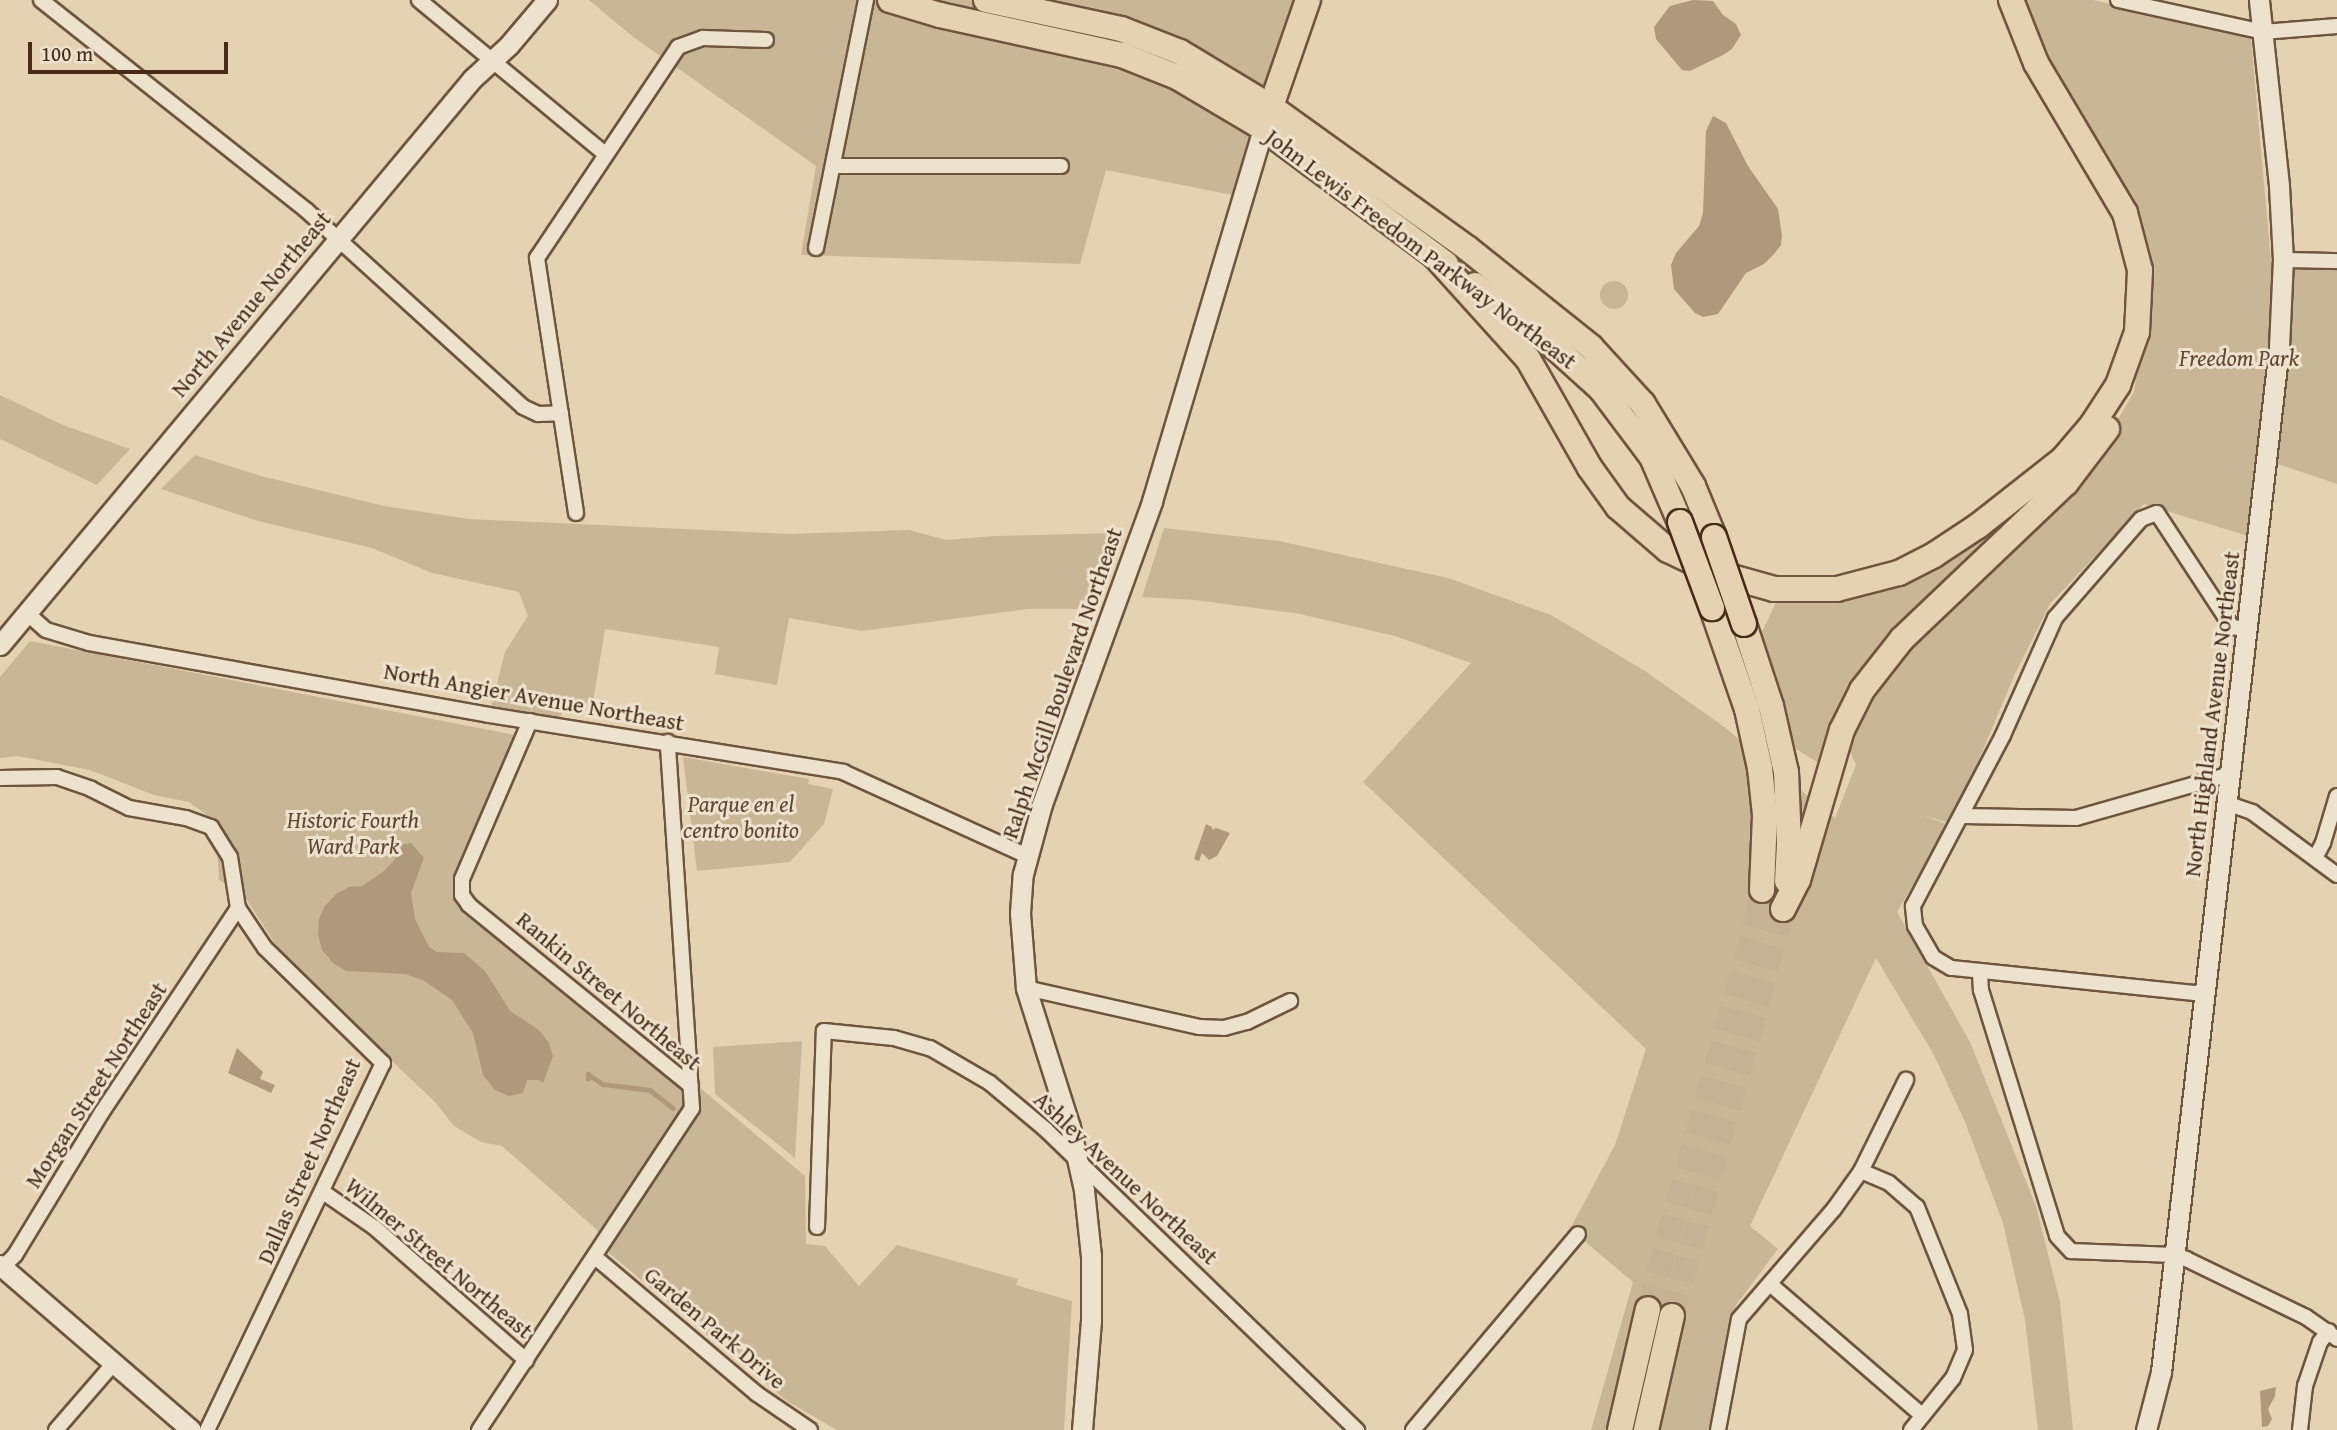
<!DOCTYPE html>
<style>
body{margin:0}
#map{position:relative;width:2337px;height:1430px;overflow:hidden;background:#e4d2b2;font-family:"Gentium Book Plus",serif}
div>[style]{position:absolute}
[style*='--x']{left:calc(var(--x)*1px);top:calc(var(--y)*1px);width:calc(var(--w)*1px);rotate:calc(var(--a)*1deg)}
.green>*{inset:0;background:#c9b697}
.round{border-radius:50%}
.water>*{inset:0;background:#af997d}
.stream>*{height:4.5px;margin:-2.25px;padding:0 2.25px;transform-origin:2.25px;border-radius:2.25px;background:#af997d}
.highway-tunnel>*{height:24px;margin-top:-12px;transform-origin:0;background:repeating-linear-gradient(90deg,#c5b193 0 24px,transparent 0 36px)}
.roads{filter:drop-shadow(2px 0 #6e553d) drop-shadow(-2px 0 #6e553d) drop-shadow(0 2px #6e553d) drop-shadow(0 -2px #6e553d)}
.street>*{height:14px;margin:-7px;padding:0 7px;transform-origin:7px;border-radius:7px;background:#ede2cd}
.secondary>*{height:19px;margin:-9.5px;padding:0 9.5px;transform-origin:9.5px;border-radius:9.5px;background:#ede2cd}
.highway>*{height:24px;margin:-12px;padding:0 12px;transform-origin:12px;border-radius:12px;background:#e4d2b2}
.bridges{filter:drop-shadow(2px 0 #472b16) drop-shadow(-2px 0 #472b16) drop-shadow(0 2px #472b16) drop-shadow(0 -2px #472b16)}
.highway-bridge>*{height:24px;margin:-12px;padding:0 12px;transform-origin:12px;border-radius:12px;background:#e4d2b2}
span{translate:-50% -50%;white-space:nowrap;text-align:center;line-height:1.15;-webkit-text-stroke:6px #ede2cd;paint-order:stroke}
.street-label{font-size:23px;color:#472b16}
.park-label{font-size:23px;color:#614730;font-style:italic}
.scale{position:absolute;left:28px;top:42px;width:200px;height:32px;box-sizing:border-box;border:4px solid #472b16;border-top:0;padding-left:9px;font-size:21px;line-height:24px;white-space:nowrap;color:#472b16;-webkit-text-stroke:5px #ede2cd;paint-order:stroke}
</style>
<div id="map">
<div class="green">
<i style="clip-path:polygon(589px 0,1297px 0,1253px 199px,1106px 170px,1080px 264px,801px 255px,816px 166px,632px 36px)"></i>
<i style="clip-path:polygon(2018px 0,2093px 0,2209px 26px,2251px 39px,2271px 261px,2337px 261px,2337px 484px,2260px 458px,2251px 537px,2144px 504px,2050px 604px,2014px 676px,1952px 824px,1923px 815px,1949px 825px,1897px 912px,1970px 1042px,2036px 1206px,2060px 1302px,2073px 1430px,2038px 1430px,2025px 1320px,2003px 1223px,1965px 1122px,1934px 1055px,1876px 958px,1750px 1226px,1778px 1249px,1736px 1305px,1709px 1430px,1591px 1430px,1633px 1282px,1570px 1229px,1615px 1145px,1646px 1049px,1363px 782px,1471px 663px,1395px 636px,1300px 614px,1195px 600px,1142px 597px,1164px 528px,1279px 541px,1448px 578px,1551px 615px,1645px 671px,1723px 726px,1835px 818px,1856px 765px,1846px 743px,1888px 664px,2099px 451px,2134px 392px,2148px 291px)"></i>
<i class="round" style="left:1600px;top:281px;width:28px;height:28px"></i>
<i style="clip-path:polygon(0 395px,63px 425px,130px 449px,97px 485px,0 439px)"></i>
<i style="clip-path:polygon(2106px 421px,1920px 615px,1822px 765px,1796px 749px,1761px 634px,1780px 594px,1898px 579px)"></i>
<i style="clip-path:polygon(195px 455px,261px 476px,384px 506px,469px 519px,789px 534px,909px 530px,946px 540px,994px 536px,1117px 533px,1089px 609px,1027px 609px,862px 631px,789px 618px,777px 685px,715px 674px,719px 647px,605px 629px,593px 702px,565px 707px,559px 719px,491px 707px,505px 652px,528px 616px,519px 592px,432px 573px,372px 548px,258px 521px,161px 489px)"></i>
<i style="clip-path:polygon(30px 641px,515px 735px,470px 882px,473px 897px,805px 1176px,806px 1244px,825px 1246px,859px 1286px,897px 1245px,1018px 1279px,1016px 1285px,1072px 1301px,1064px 1430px,837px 1430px,787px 1401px,609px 1253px,596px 1229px,502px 1146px,481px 1142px,454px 1126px,435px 1102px,287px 962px,245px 897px,219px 880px,215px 821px,189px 802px,154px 795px,90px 770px,17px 756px,0 758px,0 677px)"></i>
<i style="clip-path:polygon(683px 757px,809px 779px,808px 784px,833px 789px,824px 824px,790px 862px,697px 871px)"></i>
<i style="clip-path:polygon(802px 1041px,795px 1158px,715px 1094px,713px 1047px)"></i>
</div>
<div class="water">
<i style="clip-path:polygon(1693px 0,1713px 1px,1723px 15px,1736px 24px,1741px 35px,1732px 49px,1723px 55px,1690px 71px,1682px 70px,1656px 39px,1654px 27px,1670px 6px)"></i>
<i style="clip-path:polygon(1713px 116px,1726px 123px,1748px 166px,1778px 209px,1782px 236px,1781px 245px,1774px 254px,1764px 264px,1746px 273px,1718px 314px,1703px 317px,1695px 313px,1674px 289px,1671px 265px,1676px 253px,1699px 226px,1703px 213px,1706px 131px)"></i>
<i style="clip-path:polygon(1206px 824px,1212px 827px,1212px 830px,1216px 828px,1230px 833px,1217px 856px,1209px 860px,1202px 853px,1199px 861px,1194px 859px)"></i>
<i style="clip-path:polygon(411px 843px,424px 858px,411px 893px,415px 919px,429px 947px,437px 952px,464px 953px,485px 971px,510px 1011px,539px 1030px,549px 1043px,553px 1056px,543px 1083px,539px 1080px,527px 1080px,523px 1093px,509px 1096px,495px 1090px,483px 1075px,473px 1033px,452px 1000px,423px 980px,405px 974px,346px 971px,333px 963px,322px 950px,318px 935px,319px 919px,325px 906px,336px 894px,349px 887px,362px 886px,384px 871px,395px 859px,400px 845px)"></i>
<i style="clip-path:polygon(237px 1048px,263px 1072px,260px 1079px,275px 1085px,271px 1093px,228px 1073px)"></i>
<i style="clip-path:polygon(2276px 1387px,2275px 1396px,2268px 1409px,2272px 1419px,2268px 1426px,2262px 1427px,2260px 1391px)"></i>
</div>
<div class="stream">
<i style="--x:588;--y:1079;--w:5;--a:-90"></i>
<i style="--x:588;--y:1074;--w:18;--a:34"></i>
<i style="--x:603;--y:1084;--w:47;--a:7.3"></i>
<i style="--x:650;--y:1090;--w:29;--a:38"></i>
</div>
<div class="highway-tunnel">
<i style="--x:1648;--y:1309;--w:399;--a:-74.4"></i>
<i style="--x:1755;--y:925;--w:36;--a:-79"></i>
<i style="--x:1672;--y:1316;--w:422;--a:-74.7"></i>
</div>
<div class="roads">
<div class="street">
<i style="--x:41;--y:0;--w:338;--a:38.4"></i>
<i style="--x:306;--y:210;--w:293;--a:42.2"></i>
<i style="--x:523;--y:407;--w:17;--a:25"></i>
<i style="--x:538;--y:414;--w:23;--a:-2"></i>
<i style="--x:419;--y:0;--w:241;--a:39.6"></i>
<i style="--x:2118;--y:0;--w:148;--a:12.4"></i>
<i style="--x:2263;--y:32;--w:74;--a:-4.6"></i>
<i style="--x:833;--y:166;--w:228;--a:0"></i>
<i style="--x:816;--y:248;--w:253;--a:-78.6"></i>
<i style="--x:2283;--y:260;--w:54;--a:1.1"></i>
<i style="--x:576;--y:513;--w:258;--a:-98.7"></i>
<i style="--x:537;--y:258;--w:254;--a:-56.2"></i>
<i style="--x:678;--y:47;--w:27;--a:-20"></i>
<i style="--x:703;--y:38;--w:63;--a:1.8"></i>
<i style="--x:27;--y:613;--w:25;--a:42"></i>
<i style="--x:46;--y:630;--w:45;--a:16.8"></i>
<i style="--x:89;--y:643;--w:406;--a:10.2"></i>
<i style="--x:489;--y:715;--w:359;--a:9.1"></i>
<i style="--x:843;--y:772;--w:202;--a:24.5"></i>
<i style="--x:530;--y:721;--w:172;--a:113.3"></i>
<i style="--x:462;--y:879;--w:16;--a:90"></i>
<i style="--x:462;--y:895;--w:12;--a:55"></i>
<i style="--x:469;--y:905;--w:286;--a:39.2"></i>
<i style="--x:0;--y:778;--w:57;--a:-1"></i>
<i style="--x:57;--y:777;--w:36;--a:19"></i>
<i style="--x:91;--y:789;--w:42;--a:26.6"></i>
<i style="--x:129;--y:808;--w:58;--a:10"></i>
<i style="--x:186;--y:818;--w:27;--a:20"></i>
<i style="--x:211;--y:827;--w:36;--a:58"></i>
<i style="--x:230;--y:857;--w:52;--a:81.1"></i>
<i style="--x:238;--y:908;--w:48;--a:56"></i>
<i style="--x:265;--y:948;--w:165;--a:44.3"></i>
<i style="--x:383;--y:1063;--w:407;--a:115.6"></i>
<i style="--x:2226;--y:803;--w:28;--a:19"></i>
<i style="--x:2252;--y:812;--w:106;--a:36.5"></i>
<i style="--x:1963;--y:816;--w:113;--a:1"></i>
<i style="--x:2076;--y:818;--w:160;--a:-15.9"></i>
<i style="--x:2315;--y:858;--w:17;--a:-62"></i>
<i style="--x:2323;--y:843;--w:49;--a:-73.4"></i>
<i style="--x:1980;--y:973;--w:17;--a:87"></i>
<i style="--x:1981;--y:990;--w:257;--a:72.8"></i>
<i style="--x:2057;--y:1236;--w:21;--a:47"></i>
<i style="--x:2071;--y:1251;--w:103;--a:2.2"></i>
<i style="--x:2174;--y:1255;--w:13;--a:18"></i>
<i style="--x:2186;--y:1259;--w:133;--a:25.8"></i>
<i style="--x:2306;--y:1317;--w:38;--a:35"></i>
<i style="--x:1026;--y:988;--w:177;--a:12.7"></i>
<i style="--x:1199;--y:1027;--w:25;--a:2"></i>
<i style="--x:1224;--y:1028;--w:24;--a:-15"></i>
<i style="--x:1247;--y:1022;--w:48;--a:-26"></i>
<i style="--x:2204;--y:994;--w:254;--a:-174.1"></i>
<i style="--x:1951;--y:968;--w:21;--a:-149"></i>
<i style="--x:1933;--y:957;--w:36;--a:-120"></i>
<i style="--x:1915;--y:926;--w:20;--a:-96"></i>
<i style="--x:1913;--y:906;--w:193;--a:-62.2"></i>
<i style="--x:2003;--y:735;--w:128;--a:-66"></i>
<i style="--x:2055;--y:618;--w:131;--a:-49"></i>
<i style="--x:2141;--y:519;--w:17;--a:-21"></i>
<i style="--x:2157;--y:513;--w:136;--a:56.7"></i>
<i style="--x:2232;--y:627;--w:14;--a:8"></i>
<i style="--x:1861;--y:1171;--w:30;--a:23"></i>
<i style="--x:1889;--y:1183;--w:37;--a:41"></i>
<i style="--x:1917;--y:1207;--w:115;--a:68.1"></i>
<i style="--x:1960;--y:1314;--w:36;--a:82"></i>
<i style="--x:1965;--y:1350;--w:30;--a:113"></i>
<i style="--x:1953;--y:1378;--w:67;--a:128.9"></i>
<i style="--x:323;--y:1192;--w:63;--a:34.7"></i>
<i style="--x:375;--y:1228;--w:201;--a:41.2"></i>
<i style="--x:817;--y:1227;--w:196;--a:-88"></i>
<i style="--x:824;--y:1031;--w:70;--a:5.7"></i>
<i style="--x:894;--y:1038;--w:37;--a:16"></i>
<i style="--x:930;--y:1048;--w:69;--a:30.3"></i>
<i style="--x:990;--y:1083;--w:72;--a:39.9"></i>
<i style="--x:1045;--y:1129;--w:434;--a:44"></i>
<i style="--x:595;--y:1257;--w:212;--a:40.2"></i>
<i style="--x:757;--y:1394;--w:64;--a:34.2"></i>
<i style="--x:0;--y:1270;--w:21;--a:-45"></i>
<i style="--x:15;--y:1255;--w:167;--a:-58.7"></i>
<i style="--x:102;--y:1112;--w:245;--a:-56.3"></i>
<i style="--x:1770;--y:1284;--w:201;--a:40.8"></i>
<i style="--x:56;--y:1430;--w:89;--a:-49.1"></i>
<i style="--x:479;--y:1430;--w:386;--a:-56.5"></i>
<i style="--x:692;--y:1108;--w:367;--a:-93.8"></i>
<i style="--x:1413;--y:1430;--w:256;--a:-49.9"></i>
<i style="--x:1718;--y:1430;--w:113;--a:-79.3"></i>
<i style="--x:1739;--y:1319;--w:145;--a:-49.2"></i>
<i style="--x:1834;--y:1209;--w:47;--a:-54.6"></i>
<i style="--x:1861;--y:1171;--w:102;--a:-63.7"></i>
<i style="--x:2300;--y:1430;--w:44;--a:-83.5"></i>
<i style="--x:2305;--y:1386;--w:46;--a:-71.2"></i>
<i style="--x:2320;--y:1342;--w:14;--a:-51"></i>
</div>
<div class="secondary">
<i style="--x:0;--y:645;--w:737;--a:-50.17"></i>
<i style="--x:472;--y:79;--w:50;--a:-42.6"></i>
<i style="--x:509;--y:45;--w:59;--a:-49.8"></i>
<i style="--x:0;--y:1265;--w:252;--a:40.8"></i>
<i style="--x:1082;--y:1430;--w:110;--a:-85.3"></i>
<i style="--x:1091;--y:1320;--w:64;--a:-90"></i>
<i style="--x:1091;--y:1256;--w:66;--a:-96.1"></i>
<i style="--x:1084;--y:1190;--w:65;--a:-102.5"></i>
<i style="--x:1070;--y:1127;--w:146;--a:-107.6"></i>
<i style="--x:1026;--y:988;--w:75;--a:-94.6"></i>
<i style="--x:1020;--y:913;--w:39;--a:-86"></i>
<i style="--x:1023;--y:874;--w:73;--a:-74.8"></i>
<i style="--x:1042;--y:804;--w:322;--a:-70"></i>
<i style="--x:1152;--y:501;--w:389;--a:-73.4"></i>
<i style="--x:2146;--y:1430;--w:60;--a:-75.5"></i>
<i style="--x:2161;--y:1372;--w:1032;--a:-83.43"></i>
<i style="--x:2279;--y:347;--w:87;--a:-87.4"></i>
<i style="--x:2283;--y:260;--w:75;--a:-93.1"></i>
<i style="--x:2279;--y:185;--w:186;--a:-96.2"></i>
</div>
<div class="highway">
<i style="--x:890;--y:0;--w:52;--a:16.7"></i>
<i style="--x:940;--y:15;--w:186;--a:12.4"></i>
<i style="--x:1122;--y:55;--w:59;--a:21.8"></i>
<i style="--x:1177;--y:77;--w:100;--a:30.7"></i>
<i style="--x:1263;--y:128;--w:228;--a:36.6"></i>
<i style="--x:986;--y:0;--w:138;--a:12.1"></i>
<i style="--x:1121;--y:29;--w:63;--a:21.3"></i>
<i style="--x:1180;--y:52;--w:106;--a:31.1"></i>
<i style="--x:1271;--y:107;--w:241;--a:35.7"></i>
<i style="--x:1467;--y:248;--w:159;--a:38.6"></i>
<i style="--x:1591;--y:347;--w:77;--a:47.6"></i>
<i style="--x:1643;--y:404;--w:96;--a:58.6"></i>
<i style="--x:1693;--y:486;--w:55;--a:67.6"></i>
<i style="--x:1266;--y:121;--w:128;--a:-70.9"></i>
<i style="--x:1434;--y:255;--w:140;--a:47.9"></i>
<i style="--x:1528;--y:359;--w:125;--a:60.4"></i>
<i style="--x:1590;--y:468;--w:48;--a:54.3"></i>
<i style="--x:1618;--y:507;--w:66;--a:40.7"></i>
<i style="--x:1668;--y:550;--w:51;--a:25.6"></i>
<i style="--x:1714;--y:572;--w:62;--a:15.8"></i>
<i style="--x:1774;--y:589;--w:63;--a:0"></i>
<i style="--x:1837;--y:589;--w:64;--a:-14.5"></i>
<i style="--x:1899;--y:573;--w:39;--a:-27"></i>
<i style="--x:1934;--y:555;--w:53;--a:-33.4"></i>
<i style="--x:1978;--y:526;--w:108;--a:-38.2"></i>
<i style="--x:2063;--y:459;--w:45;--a:-49.5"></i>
<i style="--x:2092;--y:425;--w:48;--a:-57"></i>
<i style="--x:2118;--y:385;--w:56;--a:-70.3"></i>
<i style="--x:2137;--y:332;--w:62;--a:-87.2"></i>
<i style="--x:2140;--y:270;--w:59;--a:-104.7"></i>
<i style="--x:2125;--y:213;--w:174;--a:-120.7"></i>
<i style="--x:2036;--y:63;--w:68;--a:-111.6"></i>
<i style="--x:1475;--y:285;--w:79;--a:36.7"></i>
<i style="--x:1538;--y:332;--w:85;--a:42.1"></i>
<i style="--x:1601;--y:389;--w:85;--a:53.1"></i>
<i style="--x:1652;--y:457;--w:71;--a:66.7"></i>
<i style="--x:1712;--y:608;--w:107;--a:70.9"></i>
<i style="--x:1747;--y:709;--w:60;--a:77.6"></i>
<i style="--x:1760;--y:768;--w:47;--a:83.9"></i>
<i style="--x:1765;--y:815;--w:75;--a:92.3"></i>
<i style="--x:1744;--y:624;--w:86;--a:71.8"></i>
<i style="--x:1771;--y:706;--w:68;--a:77.2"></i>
<i style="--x:1786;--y:772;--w:72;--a:87.6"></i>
<i style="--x:1789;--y:844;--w:37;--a:93"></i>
<i style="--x:1783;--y:909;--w:33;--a:-63"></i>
<i style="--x:1798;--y:880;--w:156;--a:-73.7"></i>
<i style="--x:1842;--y:730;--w:45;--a:-63.4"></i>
<i style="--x:1862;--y:690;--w:65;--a:-51.9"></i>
<i style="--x:1902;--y:639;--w:226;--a:-43.6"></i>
<i style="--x:2066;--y:483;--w:68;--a:-52.8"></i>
<i style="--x:1620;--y:1430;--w:124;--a:-77"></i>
<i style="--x:1646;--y:1430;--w:117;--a:-77.2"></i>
</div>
</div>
<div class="bridges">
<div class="highway-bridge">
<i style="--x:1680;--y:522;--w:92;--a:69.6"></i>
<i style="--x:1714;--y:537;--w:92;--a:71"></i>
</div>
</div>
<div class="street-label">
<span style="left:1421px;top:249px;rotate:37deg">John Lewis Freedom Parkway Northeast</span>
<span style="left:251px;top:304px;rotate:-50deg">North Avenue Northeast</span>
<span style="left:1062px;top:683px;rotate:-71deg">Ralph McGill Boulevard Northeast</span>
<span style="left:534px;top:697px;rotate:10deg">North Angier Avenue Northeast</span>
<span style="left:2212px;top:714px;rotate:-83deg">North Highland Avenue Northeast</span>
<span style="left:609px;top:991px;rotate:40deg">Rankin Street Northeast</span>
<span style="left:96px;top:1085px;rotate:-57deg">Morgan Street Northeast</span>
<span style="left:309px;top:1161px;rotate:-66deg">Dallas Street Northeast</span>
<span style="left:1126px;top:1178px;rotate:43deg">Ashley Avenue Northeast</span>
<span style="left:439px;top:1258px;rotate:40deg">Wilmer Street Northeast</span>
<span style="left:715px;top:1328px;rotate:40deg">Garden Park Drive</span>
</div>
<div class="park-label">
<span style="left:2239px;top:358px">Freedom Park</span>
<span style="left:741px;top:817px">Parque en el<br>centro bonito</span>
<span style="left:353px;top:833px">Historic Fourth<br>Ward Park</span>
</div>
<div class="scale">100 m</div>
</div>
